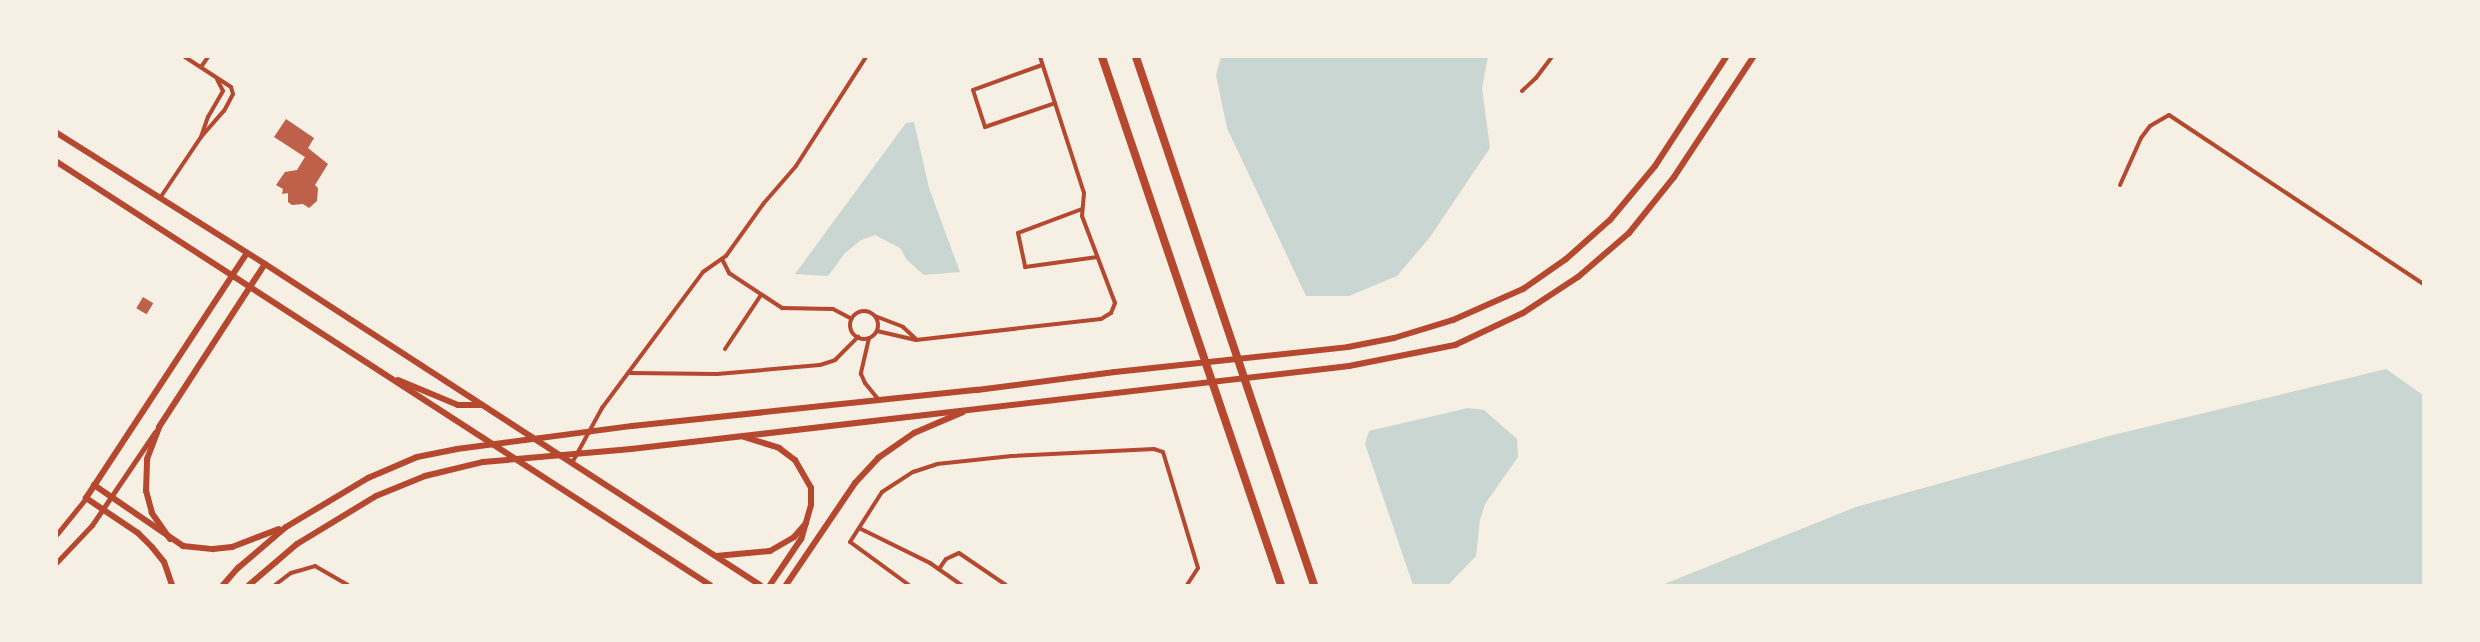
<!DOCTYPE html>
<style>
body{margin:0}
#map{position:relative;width:2480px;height:642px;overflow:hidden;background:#f6efe4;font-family:"Titillium Web",sans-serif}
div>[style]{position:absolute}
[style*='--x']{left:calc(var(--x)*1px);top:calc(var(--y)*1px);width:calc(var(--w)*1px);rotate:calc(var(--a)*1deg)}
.water>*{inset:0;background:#c9d6d2}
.building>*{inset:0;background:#bf614a;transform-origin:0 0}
.minor>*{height:4px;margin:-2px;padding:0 2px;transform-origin:2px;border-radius:2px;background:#b5482f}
.minor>.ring{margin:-2px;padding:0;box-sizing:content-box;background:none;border:4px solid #b5482f;border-radius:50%}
.tertiary>*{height:5px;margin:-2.5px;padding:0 2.5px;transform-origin:2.5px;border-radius:2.5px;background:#b5482f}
.primary>*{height:6px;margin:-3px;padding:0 3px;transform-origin:3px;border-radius:3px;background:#b5482f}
.motorway>*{height:8px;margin:-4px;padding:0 4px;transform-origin:4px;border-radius:4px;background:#b5482f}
span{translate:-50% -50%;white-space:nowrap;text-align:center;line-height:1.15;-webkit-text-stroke:6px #f6efe4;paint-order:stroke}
.frame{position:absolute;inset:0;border:58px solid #f6efe4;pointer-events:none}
</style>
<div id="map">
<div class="water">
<i style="clip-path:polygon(1221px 57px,1488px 57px,1482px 88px,1490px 148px,1430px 237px,1397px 276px,1349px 296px,1306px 296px,1227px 128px,1216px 75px)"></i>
<i style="clip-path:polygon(914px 122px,929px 188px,960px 272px,924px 275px,907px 260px,900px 248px,875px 235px,861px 240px,845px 253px,828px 276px,795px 274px,906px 123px)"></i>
<i style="clip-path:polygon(2386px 369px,2423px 395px,2423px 585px,1662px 585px,1856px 507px,2109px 436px)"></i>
<i style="clip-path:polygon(1468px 408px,1484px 410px,1517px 439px,1518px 457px,1485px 504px,1480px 520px,1476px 556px,1448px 585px,1413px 585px,1365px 444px,1369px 431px)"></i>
</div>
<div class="building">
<i style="clip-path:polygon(286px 119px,314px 138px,308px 148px,328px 164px,315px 185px,318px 188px,317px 201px,309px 208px,303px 204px,292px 205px,288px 202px,288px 193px,282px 194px,283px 189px,276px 185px,285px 172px,297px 170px,305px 157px,274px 137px)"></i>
<i style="left:143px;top:297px;width:12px;height:13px;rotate:31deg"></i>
</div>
<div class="minor">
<i style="--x:1042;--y:65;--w:73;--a:160.1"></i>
<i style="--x:973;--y:90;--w:39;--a:72"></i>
<i style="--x:985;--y:127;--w:74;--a:-18.9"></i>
<i style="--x:201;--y:67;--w:12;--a:-55"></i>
<i style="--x:1522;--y:91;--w:19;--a:-43"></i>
<i style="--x:1536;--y:78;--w:26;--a:-53"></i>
<i style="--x:201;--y:137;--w:21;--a:-71"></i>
<i style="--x:208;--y:117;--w:30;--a:-60"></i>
<i style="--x:223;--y:91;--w:13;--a:-117"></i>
<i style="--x:2120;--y:185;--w:51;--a:-65.9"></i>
<i style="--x:2141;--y:138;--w:15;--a:-53"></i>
<i style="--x:2150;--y:126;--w:22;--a:-30"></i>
<i style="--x:2169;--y:115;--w:305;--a:33.6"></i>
<i style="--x:160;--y:198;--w:73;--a:-56.1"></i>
<i style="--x:201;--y:137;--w:35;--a:-49"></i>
<i style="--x:224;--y:111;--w:19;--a:-62"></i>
<i style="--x:233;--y:94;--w:7;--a:-106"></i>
<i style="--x:231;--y:87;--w:55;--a:-146.9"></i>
<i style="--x:1082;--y:209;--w:68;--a:159.4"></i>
<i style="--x:1018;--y:233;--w:35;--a:78"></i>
<i style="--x:1025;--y:267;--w:73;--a:-7.9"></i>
<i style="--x:722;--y:259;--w:16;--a:63"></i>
<i style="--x:729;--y:273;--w:64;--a:33.4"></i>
<i style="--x:782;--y:308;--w:51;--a:1.1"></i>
<i style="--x:833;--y:309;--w:21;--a:28"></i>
<i class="ring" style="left:850px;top:311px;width:24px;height:24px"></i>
<i style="--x:875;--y:316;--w:30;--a:21"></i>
<i style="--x:903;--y:327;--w:18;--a:43"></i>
<i style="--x:877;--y:331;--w:40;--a:13"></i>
<i style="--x:916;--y:340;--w:186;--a:-6.5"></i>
<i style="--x:1101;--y:319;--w:12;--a:-31"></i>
<i style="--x:1111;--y:313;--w:11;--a:-68"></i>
<i style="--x:1115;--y:303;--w:93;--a:-110.8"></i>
<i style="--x:1082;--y:216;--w:23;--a:-85"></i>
<i style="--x:1084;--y:193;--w:143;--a:-107.9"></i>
<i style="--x:869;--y:338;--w:37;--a:103"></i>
<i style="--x:861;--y:374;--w:10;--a:66"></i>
<i style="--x:865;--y:383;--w:22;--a:51"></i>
<i style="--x:725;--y:349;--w:65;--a:-56.3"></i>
<i style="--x:630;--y:373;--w:87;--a:0.7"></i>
<i style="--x:717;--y:374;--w:103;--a:-5"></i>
<i style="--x:820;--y:365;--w:16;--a:-18"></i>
<i style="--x:835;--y:360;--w:33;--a:-45"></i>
<i style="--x:572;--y:463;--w:63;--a:-61.4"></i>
<i style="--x:602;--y:408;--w:169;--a:-53.4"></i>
<i style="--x:703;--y:272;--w:28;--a:-35"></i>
<i style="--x:726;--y:256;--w:65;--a:-54.4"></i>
<i style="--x:764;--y:203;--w:49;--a:-49.1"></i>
<i style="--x:796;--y:166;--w:130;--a:-57.3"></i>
<i style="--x:859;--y:528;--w:79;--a:26.2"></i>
<i style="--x:930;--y:563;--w:39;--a:35"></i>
<i style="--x:939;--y:569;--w:12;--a:-55"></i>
<i style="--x:946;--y:559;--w:14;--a:-25"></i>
<i style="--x:959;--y:553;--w:57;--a:34.2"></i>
<i style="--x:275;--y:585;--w:20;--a:-37"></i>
<i style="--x:291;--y:573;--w:25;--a:-16"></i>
<i style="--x:315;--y:566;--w:38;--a:30"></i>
<i style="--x:909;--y:585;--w:73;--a:-143.9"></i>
<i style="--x:850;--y:542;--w:59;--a:-57.4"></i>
<i style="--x:882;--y:492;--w:37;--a:-33"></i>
<i style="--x:913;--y:472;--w:25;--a:-18"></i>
<i style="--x:937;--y:464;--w:75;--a:-6.1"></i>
<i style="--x:1012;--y:456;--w:142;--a:-2.8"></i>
<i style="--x:1154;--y:449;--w:9;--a:18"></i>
<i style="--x:1163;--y:452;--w:121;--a:73.2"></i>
<i style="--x:1198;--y:568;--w:20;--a:123"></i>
</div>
<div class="tertiary">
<i style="--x:57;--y:534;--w:46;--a:-51.1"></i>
<i style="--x:57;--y:562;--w:51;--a:-46.6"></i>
<i style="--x:92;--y:525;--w:112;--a:-55.9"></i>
</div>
<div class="primary">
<i style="--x:57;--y:133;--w:246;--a:32.2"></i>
<i style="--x:265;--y:264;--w:590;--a:32.96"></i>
<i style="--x:57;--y:162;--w:778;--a:32.93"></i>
<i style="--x:398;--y:380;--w:65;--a:22.6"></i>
<i style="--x:458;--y:405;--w:23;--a:0"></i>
<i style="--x:744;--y:437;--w:37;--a:17"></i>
<i style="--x:779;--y:448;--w:20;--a:37"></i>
<i style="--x:795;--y:460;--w:32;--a:60"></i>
<i style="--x:811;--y:488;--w:17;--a:90"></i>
<i style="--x:811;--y:505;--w:35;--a:106"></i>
<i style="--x:801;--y:539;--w:55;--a:124"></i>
<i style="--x:94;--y:485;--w:108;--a:34.4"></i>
<i style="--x:183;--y:546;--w:30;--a:6"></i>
<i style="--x:213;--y:549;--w:19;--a:-6"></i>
<i style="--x:232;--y:547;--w:50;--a:-21"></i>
<i style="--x:170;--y:539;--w:32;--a:-125"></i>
<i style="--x:152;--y:513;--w:23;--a:-105"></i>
<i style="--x:146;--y:491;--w:32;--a:-88"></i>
<i style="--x:147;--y:459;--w:34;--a:-69"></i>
<i style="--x:159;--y:427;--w:194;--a:-57"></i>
<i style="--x:716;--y:556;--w:54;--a:-5.3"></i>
<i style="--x:770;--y:551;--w:28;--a:-30"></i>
<i style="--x:794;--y:537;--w:18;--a:-49"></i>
<i style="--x:172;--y:585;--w:24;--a:-109"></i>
<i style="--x:164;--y:562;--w:19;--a:-129"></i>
<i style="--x:152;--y:547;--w:20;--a:-135"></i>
<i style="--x:138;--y:533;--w:63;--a:-146.1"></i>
<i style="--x:86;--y:498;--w:293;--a:-56.7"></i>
<i style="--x:223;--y:585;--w:23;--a:-49"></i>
<i style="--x:238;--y:568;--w:63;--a:-40.5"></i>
<i style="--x:286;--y:527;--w:96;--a:-30.9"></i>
<i style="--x:368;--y:478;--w:53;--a:-23.2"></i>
<i style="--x:417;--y:457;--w:41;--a:-11.3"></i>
<i style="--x:457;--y:449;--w:177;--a:-7.5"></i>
<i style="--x:632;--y:426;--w:347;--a:-6"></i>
<i style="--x:977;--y:390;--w:139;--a:-7.4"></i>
<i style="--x:1115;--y:372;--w:234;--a:-6.1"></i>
<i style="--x:1348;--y:347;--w:47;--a:-11.1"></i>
<i style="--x:1394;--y:338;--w:62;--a:-17"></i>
<i style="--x:1453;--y:320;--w:77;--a:-23.9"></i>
<i style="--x:1523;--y:289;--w:52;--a:-34.9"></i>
<i style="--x:1566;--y:259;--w:59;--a:-41.6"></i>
<i style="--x:1610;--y:220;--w:70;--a:-50.2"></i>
<i style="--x:1655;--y:166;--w:130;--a:-56.9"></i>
<i style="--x:249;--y:585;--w:63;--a:-40.5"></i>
<i style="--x:297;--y:544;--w:92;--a:-31.3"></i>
<i style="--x:376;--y:496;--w:53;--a:-22.2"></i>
<i style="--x:425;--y:476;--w:60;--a:-13.6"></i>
<i style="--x:483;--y:462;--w:149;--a:-5"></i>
<i style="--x:631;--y:449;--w:723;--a:-6.59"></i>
<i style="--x:1349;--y:366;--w:108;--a:-11.2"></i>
<i style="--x:1455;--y:345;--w:75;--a:-25.2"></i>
<i style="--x:1523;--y:313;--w:66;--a:-33.2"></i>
<i style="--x:1578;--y:277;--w:67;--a:-40.8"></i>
<i style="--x:1629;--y:233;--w:72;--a:-51.2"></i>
<i style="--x:1674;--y:177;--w:144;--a:-56.6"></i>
<i style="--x:786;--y:585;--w:123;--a:-55.9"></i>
<i style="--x:855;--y:483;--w:34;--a:-47"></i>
<i style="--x:878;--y:458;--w:44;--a:-34.8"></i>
<i style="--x:914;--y:433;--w:53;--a:-23.2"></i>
</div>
<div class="motorway">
<i style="--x:1102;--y:57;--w:558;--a:71.27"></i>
<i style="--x:1136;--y:57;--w:557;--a:71.37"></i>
</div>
<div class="frame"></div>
</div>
